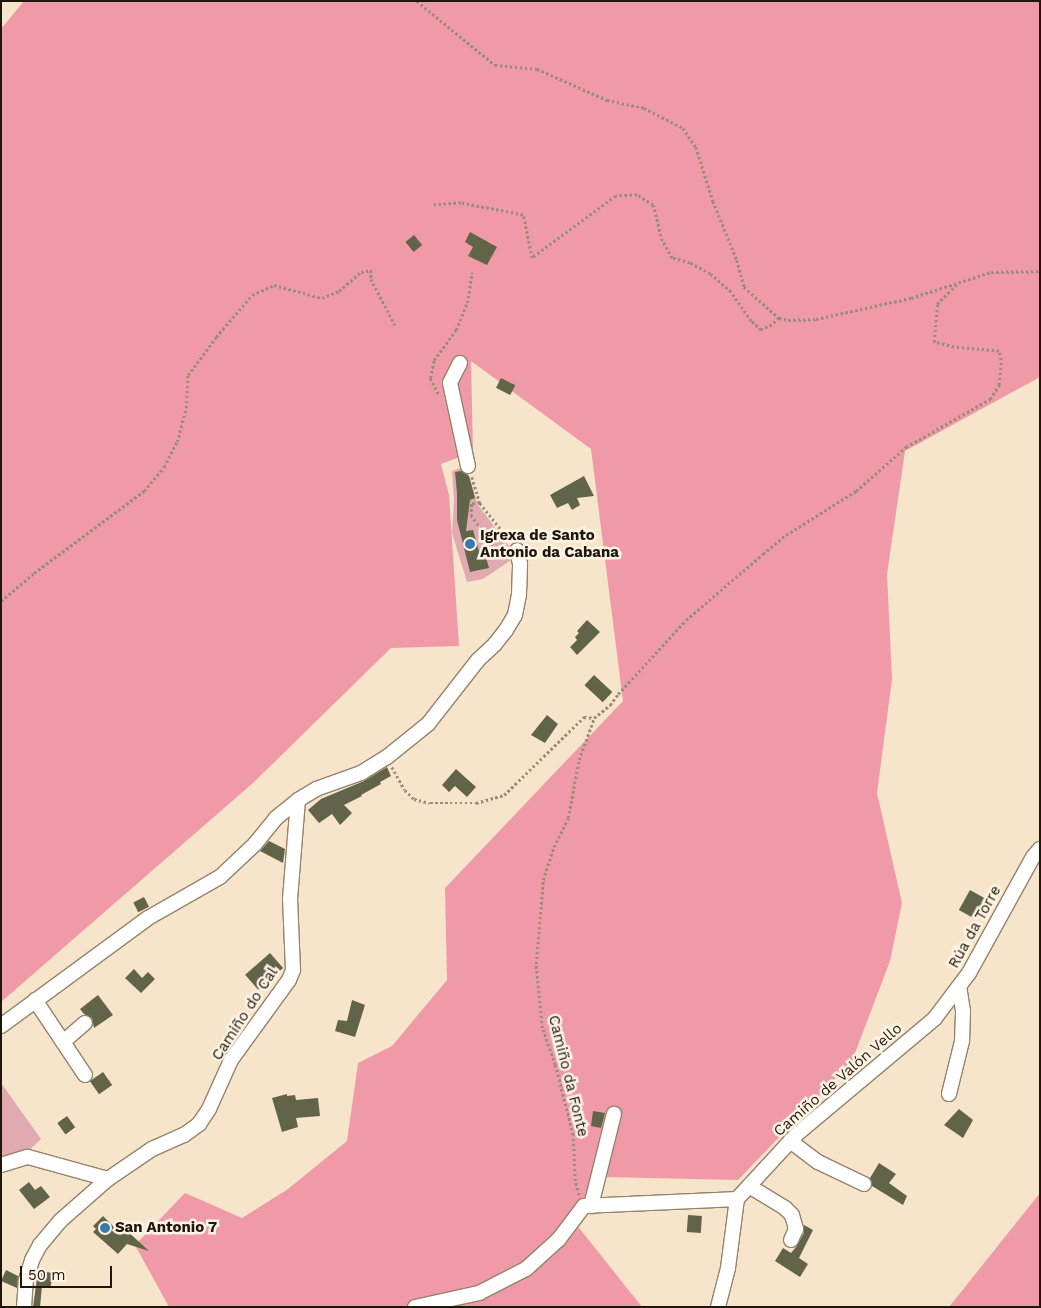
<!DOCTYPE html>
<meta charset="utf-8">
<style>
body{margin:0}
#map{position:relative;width:1041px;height:1308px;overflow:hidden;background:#f7e5cb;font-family:"Work Sans",sans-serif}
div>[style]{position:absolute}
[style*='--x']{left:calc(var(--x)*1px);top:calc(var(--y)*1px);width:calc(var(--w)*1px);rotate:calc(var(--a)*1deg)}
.green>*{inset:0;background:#e1aab0}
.forest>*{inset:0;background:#ef9aa6}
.building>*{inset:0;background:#626449;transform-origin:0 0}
.path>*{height:2.5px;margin-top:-1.25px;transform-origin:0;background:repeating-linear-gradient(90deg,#998c79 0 2.5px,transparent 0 5px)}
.roads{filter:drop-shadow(1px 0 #94836b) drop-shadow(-1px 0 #94836b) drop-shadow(0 1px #94836b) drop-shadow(0 -1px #94836b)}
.minor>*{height:14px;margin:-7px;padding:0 7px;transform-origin:7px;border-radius:7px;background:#fff}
.dots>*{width:14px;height:14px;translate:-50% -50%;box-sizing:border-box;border:2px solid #fff4e4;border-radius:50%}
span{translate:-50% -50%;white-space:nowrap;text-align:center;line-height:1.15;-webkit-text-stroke:5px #fff4e4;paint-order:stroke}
.poi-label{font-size:15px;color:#1d170e;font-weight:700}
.left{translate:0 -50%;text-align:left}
.street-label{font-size:15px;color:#1d170e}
.frame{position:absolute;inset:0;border:2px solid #1d170e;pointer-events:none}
.scale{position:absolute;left:20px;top:1266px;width:92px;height:22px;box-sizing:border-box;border:2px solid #1d170e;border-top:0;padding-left:6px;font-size:15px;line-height:18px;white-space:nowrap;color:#1d170e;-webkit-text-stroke:4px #fff4e4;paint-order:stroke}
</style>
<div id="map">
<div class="green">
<i style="clip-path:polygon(466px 466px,478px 505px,512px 550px,511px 560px,483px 579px,467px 582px,452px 533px,454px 500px,452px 471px)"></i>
<i style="clip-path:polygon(1px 1083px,41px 1139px,23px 1156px,1px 1161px)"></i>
</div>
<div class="forest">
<i style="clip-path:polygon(24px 1px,1040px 1px,1040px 377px,905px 451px,887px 574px,892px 679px,877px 793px,902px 903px,890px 961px,852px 1061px,738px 1180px,603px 1177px,576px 1224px,642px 1307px,169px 1307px,135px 1245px,185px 1193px,242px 1218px,288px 1189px,347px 1141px,358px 1063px,392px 1046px,447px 980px,445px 888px,623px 701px,591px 449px,471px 361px,473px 452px,441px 464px,449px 495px,459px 646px,391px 648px,253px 783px,1px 1002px,1px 29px)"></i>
<i style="clip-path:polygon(1040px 1193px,1040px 1307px,949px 1307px)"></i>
</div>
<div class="building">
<i style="clip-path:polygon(470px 232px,497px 247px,487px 265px,468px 256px,473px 247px,465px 242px)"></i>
<i style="left:414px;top:235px;width:13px;height:11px;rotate:51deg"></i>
<i style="left:501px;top:378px;width:16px;height:11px;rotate:27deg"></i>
<i style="clip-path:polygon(461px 471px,469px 476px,475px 498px,470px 500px,466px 531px,473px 530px,480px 555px,485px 554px,489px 568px,470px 572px,457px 520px,457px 493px,455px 472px)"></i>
<i style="clip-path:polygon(584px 476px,594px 496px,577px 498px,580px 505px,572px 510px,568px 503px,557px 508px,550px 495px)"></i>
<i style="clip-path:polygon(587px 620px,600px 632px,577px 655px,570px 647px,577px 640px,575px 637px,579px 633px,577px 631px)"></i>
<i style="left:594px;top:675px;width:25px;height:14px;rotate:43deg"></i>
<i style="clip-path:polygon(547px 715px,558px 724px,545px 743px,531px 735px)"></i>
<i style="clip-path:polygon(387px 767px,391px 776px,380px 782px,381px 784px,361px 795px,362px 796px,344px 805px,352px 813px,340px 825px,332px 814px,319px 823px,308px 810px,321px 799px,364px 781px)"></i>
<i style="clip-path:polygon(456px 769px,476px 787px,467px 797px,455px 786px,449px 792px,442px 785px)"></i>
<i style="clip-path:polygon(269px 841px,285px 849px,283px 863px,260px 851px)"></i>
<i style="left:970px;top:890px;width:18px;height:23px;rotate:29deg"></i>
<i style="left:144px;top:897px;width:11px;height:12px;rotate:63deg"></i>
<i style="left:270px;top:953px;width:20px;height:33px;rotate:49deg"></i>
<i style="clip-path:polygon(134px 969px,142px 978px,148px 972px,155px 979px,141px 993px,125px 978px)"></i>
<i style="clip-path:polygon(98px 995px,113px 1015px,94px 1028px,92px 1018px,84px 1014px,80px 1009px)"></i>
<i style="clip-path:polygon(352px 1000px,365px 1005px,355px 1037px,335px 1031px,338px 1020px,347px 1021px)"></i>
<i style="left:103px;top:1072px;width:16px;height:16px;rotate:55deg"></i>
<i style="clip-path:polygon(287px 1094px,287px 1096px,295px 1095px,296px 1100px,318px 1098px,320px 1116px,296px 1118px,298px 1127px,282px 1132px,272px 1098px)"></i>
<i style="clip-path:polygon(959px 1109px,973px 1120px,963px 1138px,944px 1125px)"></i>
<i style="clip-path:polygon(593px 1111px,605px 1113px,601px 1128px,591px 1126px)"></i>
<i style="left:67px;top:1116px;width:14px;height:12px;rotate:54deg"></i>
<i style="clip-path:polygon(879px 1163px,896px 1174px,889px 1183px,907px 1196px,903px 1205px,872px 1186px,870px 1178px)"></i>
<i style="clip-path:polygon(29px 1182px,35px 1190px,41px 1186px,50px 1197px,34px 1209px,19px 1190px)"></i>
<i style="left:688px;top:1215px;width:14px;height:17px;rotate:4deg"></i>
<i style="clip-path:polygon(103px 1216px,120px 1233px,124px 1228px,149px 1251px,127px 1244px,118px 1254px,93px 1232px,96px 1229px,93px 1226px)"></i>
<i style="clip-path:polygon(804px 1225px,813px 1230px,799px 1258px,808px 1264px,800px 1277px,775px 1261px,783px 1248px,791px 1253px,796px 1247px,804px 1233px)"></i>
<i style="clip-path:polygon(6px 1270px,18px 1276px,17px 1288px,1px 1281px)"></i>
<i style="clip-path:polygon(38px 1271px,54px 1273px,50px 1288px,42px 1286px,40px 1307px,33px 1307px)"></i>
</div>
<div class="path">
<i style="--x:417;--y:1;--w:101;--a:39.4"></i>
<i style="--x:495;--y:65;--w:42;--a:5.4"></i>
<i style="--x:537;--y:69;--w:77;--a:23.9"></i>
<i style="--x:607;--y:100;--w:38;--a:12"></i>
<i style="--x:644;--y:108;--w:44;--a:27.1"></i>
<i style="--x:683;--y:128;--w:23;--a:56"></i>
<i style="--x:696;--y:147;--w:57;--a:72.5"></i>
<i style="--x:713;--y:201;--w:64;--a:67.9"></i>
<i style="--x:737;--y:260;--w:28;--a:75"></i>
<i style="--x:744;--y:287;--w:47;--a:41.5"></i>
<i style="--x:779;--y:318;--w:10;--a:135"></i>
<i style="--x:772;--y:325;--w:12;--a:156"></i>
<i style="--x:761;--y:330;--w:13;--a:-138"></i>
<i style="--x:751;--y:321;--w:35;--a:-125"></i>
<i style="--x:731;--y:292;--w:28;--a:-139"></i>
<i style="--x:710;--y:274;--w:23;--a:-151"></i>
<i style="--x:690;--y:263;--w:19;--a:-164"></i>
<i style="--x:672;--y:258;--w:20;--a:-120"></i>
<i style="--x:662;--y:241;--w:37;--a:-104"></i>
<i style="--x:653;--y:205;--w:19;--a:-148"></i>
<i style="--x:637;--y:195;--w:21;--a:177"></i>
<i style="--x:616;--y:196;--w:104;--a:143.6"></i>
<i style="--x:532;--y:258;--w:44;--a:-101.8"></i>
<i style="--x:523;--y:215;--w:63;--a:-169"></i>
<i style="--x:461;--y:203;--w:28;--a:176"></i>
<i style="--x:779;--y:318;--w:9;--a:13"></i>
<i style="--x:788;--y:320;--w:28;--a:-2"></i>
<i style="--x:816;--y:319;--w:97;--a:-12.5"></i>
<i style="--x:911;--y:298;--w:84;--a:-18"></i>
<i style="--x:991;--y:272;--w:49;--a:-1.2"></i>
<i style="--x:438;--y:394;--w:18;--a:-117"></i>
<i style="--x:430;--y:378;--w:18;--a:-77"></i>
<i style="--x:434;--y:360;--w:37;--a:-54"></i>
<i style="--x:456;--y:330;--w:29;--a:-68"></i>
<i style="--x:467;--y:303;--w:31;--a:-81"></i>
<i style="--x:472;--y:477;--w:27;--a:73"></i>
<i style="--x:480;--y:503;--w:48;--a:51.7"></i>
<i style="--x:480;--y:503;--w:8;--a:173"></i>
<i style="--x:472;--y:504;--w:11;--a:95"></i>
<i style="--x:471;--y:515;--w:45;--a:53.1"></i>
<i style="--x:1;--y:601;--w:43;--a:-40.3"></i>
<i style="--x:34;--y:573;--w:137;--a:-36.7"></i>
<i style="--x:144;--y:491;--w:31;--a:-50"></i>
<i style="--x:164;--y:467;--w:28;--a:-63"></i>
<i style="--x:177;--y:442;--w:35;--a:-75"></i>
<i style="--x:186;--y:408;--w:33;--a:-87"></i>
<i style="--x:188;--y:375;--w:47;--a:-53.6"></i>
<i style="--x:216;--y:337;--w:55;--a:-49.4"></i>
<i style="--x:252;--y:295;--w:24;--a:-24"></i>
<i style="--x:274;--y:285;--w:50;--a:15.2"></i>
<i style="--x:322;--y:298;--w:18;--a:-22"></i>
<i style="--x:339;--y:291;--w:29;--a:-41"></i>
<i style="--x:361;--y:272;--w:10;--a:-11"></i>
<i style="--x:371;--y:270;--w:9;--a:90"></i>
<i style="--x:371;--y:279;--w:52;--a:62.4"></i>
<i style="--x:392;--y:767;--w:26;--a:61"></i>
<i style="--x:405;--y:790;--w:13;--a:45"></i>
<i style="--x:414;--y:799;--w:16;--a:14"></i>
<i style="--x:430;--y:803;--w:46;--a:0"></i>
<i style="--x:476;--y:803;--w:29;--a:-16"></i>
<i style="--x:504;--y:795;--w:112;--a:-44.3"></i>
<i style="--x:584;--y:717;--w:10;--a:6"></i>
<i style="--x:594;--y:718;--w:21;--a:-39"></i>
<i style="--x:610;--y:705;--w:14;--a:-54"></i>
<i style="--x:618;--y:694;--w:100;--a:-47.4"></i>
<i style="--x:686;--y:620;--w:101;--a:-40.6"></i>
<i style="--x:763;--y:554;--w:30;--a:-40"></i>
<i style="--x:786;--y:535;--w:83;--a:-32.2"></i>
<i style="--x:856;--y:491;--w:67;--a:-41.3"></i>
<i style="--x:906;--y:447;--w:97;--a:-29.7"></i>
<i style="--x:990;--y:399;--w:17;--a:-57"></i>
<i style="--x:999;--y:385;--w:25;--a:-85"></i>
<i style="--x:1001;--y:360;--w:9;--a:-103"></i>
<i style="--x:999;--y:351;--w:45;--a:-174.9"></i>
<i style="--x:954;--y:347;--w:21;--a:-166"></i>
<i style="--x:934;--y:342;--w:38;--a:-85"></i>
<i style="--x:937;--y:304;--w:30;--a:-45"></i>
<i style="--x:579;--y:1195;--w:15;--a:-106"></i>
<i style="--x:575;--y:1181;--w:46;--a:-92.5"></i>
<i style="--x:573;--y:1135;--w:72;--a:-104.4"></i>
<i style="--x:555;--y:1065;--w:39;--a:-109"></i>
<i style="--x:542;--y:1028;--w:64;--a:-95.4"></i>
<i style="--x:536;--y:964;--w:84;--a:-85.2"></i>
<i style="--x:543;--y:880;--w:35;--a:-72"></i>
<i style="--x:554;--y:847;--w:32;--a:-64"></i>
<i style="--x:568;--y:818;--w:59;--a:-79.3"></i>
<i style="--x:579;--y:760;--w:45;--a:-70.3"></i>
</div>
<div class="roads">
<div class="minor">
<i style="--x:460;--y:363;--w:22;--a:117"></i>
<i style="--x:450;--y:383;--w:85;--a:77.8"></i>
<i style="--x:35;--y:1000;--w:90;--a:56.3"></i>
<i style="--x:1;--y:1026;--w:182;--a:-36.3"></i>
<i style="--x:148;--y:918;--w:83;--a:-29.7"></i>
<i style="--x:220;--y:877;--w:48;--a:-43.3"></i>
<i style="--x:255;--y:844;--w:33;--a:-51"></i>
<i style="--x:276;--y:818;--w:28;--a:-39"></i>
<i style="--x:298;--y:800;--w:21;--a:-31"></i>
<i style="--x:316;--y:789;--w:48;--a:-19.6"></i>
<i style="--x:361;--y:773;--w:31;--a:-32"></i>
<i style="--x:387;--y:757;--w:53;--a:-38.8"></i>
<i style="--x:428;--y:724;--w:81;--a:-52"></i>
<i style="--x:478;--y:660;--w:23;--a:-43"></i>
<i style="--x:495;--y:644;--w:18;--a:-52"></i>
<i style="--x:506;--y:630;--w:17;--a:-59"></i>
<i style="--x:515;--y:615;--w:20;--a:-79"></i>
<i style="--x:519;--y:595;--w:31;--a:-88"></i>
<i style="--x:520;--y:564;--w:14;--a:-102"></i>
<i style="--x:63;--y:1042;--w:29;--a:-41"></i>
<i style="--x:949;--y:1094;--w:55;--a:-76.2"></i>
<i style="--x:962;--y:1041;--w:30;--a:-88"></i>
<i style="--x:963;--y:1011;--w:24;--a:-99"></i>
<i style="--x:790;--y:1141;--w:35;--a:37"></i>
<i style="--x:818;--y:1162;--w:51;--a:25.6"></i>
<i style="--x:1;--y:1165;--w:28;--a:-17"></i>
<i style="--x:28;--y:1157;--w:83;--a:15.4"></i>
<i style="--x:749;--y:1186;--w:42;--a:31.4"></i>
<i style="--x:785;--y:1208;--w:10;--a:45"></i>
<i style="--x:792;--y:1215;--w:15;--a:74"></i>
<i style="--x:796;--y:1229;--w:12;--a:114"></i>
<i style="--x:591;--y:1206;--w:95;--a:-76"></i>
<i style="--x:24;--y:1307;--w:27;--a:-86"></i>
<i style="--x:26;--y:1280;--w:21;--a:-73"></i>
<i style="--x:32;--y:1260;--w:17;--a:-62"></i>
<i style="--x:40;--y:1245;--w:31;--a:-50"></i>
<i style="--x:60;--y:1221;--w:64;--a:-41.2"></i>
<i style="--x:108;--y:1179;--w:53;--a:-34.3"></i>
<i style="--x:152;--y:1149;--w:35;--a:-24"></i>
<i style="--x:184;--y:1135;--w:19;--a:-36"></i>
<i style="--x:199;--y:1124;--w:18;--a:-56"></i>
<i style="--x:209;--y:1109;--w:54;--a:-65.8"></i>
<i style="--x:231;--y:1060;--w:99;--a:-54.1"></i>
<i style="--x:289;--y:980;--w:11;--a:-68"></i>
<i style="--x:293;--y:970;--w:71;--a:-92.4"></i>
<i style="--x:290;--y:899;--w:99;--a:-85.4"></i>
<i style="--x:415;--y:1307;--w:66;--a:-12.3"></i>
<i style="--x:479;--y:1293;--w:53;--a:-27.1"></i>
<i style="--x:526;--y:1269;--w:45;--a:-42.3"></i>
<i style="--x:559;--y:1239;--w:41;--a:-52.9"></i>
<i style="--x:584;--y:1206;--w:153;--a:-2.6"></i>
<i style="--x:718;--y:1307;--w:40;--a:-75.6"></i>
<i style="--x:728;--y:1268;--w:70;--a:-82.6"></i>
<i style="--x:737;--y:1199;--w:88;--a:-47.3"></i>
<i style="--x:797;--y:1134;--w:180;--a:-40"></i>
<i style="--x:935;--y:1018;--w:56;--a:-52.9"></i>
<i style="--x:969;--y:973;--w:132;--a:-61.1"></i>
<i style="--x:1033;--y:857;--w:11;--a:-49"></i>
</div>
</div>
<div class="dots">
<i style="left:470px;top:544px;background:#347cb0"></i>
<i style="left:105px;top:1228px;background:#347cb0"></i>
</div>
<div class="poi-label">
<span class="left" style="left:480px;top:544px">Igrexa de Santo<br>Antonio da Cabana</span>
<span class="left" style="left:115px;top:1228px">San Antonio 7</span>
</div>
<div class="street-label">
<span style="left:975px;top:927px;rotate:-61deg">Rúa da Torre</span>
<span style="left:245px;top:1014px;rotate:-57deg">Camiño do Cal</span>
<span style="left:568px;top:1076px;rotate:76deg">Camiño da Fonte</span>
<span style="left:838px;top:1080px;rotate:-41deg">Camiño de Valón Vello</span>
</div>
<div class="frame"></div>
<div class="scale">50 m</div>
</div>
